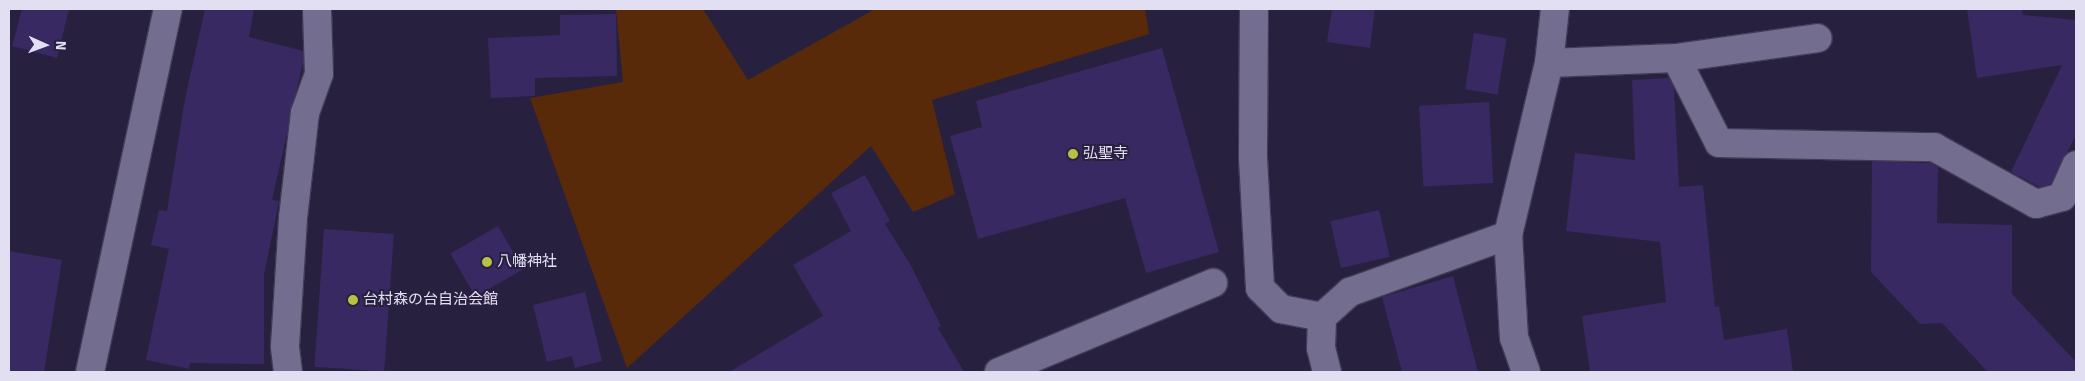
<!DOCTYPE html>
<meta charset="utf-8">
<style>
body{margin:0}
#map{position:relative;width:2085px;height:381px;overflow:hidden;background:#27213f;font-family:"Fira Sans","Noto Sans JP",sans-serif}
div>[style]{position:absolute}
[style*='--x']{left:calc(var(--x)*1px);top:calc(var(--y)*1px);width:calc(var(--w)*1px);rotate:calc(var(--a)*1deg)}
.green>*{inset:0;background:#582a09}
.building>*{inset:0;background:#382962;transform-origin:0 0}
.roads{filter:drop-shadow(1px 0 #433c56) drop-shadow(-1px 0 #433c56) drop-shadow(0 1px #433c56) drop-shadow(0 -1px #433c56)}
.minor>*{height:28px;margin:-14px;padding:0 14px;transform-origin:14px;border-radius:14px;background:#736d90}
.dots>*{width:14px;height:14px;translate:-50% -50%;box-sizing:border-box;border:2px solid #27213f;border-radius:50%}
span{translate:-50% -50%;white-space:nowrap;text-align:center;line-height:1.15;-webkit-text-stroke:4px #27213f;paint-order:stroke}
.poi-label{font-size:15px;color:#e2dff3}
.left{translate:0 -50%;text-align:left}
.frame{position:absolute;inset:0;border:10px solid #e2dff3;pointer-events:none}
.north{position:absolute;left:20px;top:20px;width:50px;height:50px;-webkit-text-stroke:4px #27213f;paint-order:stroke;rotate:92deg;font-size:14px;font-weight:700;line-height:20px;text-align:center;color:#e2dff3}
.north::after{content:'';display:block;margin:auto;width:18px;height:22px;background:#e2dff3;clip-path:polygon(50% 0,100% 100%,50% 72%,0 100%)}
</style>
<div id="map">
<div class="green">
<i style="clip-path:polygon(616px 9px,703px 9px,748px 80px,875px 9px,1145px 9px,1149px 34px,932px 100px,955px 194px,913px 212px,871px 146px,627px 368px,530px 98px,623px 82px)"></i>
</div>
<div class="building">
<i style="clip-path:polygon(22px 9px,69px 9px,57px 58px,12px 46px)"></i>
<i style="clip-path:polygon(205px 9px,254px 9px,249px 37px,303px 51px,303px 62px,272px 200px,279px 201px,264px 275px,264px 364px,190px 363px,189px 369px,146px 360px,169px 249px,151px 245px,159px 210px,167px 211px,185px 99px)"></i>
<i style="clip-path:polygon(1332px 9px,1375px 9px,1370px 48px,1327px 42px)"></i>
<i style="clip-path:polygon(1967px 9px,2022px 9px,2023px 15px,2076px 20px,2076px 135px,2051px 184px,2040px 187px,2011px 172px,2062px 65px,1977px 78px)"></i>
<i style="clip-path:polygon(616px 14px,617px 76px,535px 78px,535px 96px,491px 98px,488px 38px,560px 35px,560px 15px)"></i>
<i style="left:1474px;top:33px;width:33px;height:57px;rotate:9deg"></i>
<i style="clip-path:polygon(1162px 48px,1219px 252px,1146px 273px,1125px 198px,978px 239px,950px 136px,982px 127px,976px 101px)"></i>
<i style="clip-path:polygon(1669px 78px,1674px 88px,1679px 187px,1703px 185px,1715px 307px,1719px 306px,1724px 340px,1787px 329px,1793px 372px,1590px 372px,1582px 316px,1666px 302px,1660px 242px,1566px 231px,1575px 153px,1635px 160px,1632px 80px)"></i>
<i style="left:1489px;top:102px;width:81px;height:70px;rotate:87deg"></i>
<i style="clip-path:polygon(1872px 161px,1930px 163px,1938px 167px,1937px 223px,2012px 225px,2012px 294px,2076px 362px,2076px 372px,1988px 372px,1942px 323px,1920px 324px,1871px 272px)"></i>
<i style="clip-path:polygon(865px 175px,890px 221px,885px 224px,910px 264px,941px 326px,938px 328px,964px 372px,729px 372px,823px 316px,793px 265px,851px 231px,831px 193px)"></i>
<i style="left:1379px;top:210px;width:48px;height:50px;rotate:77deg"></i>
<i style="left:498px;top:226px;width:50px;height:55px;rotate:60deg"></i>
<i style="left:324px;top:229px;width:70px;height:138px;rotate:4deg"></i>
<i style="clip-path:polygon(9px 251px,62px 260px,44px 372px,9px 372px)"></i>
<i style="clip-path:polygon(1453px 276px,1478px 372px,1402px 372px,1382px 297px)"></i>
<i style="clip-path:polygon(585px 292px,602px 361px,575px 368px,572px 356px,547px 362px,533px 305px)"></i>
</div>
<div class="roads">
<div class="minor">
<i style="--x:1254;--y:9;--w:149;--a:90.4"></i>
<i style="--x:1253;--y:158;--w:130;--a:86.9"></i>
<i style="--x:1260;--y:288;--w:30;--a:45"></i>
<i style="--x:1281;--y:309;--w:42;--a:11"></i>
<i style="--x:1676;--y:58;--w:95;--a:63.2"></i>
<i style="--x:1719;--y:143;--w:215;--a:1.1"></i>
<i style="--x:1934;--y:147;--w:117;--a:29.2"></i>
<i style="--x:2036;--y:204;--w:27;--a:-15"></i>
<i style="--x:2062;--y:197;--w:35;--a:-66"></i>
<i style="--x:1549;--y:63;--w:127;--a:-2.3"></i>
<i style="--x:1676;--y:58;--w:143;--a:-8"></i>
<i style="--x:90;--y:372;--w:371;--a:-77.9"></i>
<i style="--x:288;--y:372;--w:26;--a:-97"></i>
<i style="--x:285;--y:346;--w:128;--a:-86.4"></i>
<i style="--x:293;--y:218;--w:106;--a:-83.5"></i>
<i style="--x:305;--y:113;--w:41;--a:-70.3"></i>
<i style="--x:319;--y:74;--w:65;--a:-91.8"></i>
<i style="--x:999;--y:372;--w:232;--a:-22.6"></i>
<i style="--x:1327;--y:372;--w:25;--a:-104"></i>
<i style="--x:1321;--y:348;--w:31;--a:-88"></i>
<i style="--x:1322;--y:317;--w:38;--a:-42"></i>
<i style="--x:1350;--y:292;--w:168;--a:-19.8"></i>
<i style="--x:1526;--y:372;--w:36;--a:-109"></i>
<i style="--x:1514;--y:338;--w:103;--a:-93.3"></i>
<i style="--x:1508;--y:235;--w:177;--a:-76.6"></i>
<i style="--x:1549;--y:63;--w:54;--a:-83.7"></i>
</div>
</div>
<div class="dots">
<i style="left:1073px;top:154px;background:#bac045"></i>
<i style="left:487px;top:262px;background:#bac045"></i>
<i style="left:353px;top:300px;background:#bac045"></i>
</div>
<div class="poi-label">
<span class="left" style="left:1083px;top:154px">弘聖寺</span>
<span class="left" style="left:497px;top:262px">八幡神社</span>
<span class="left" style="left:363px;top:300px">台村森の台自治会館</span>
</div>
<div class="frame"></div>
<div class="north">N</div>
</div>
